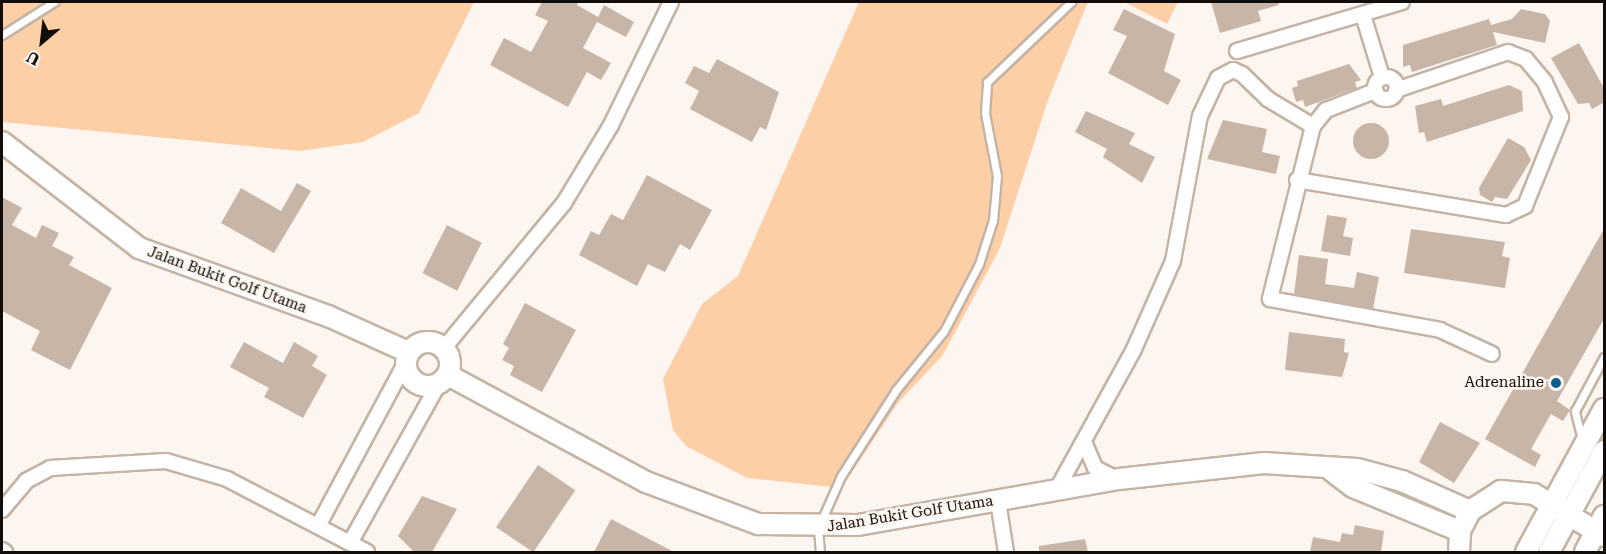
<!DOCTYPE html>
<style>
body{margin:0}
#map{position:relative;width:1606px;height:554px;overflow:hidden;background:#fdf6f0;font-family:"Roboto Serif",serif}
div>[style]{position:absolute}
[style*='--x']{left:calc(var(--x)*1px);top:calc(var(--y)*1px);width:calc(var(--w)*1px);rotate:calc(var(--a)*1deg)}
.green>*{inset:0;background:#fccfa7}
.building>*{inset:0;background:#c7b6a8;transform-origin:0 0}
.round{border-radius:50%}
.roads{filter:drop-shadow(2px 0 #c4b4a5) drop-shadow(-2px 0 #c4b4a5) drop-shadow(0 2px #c4b4a5) drop-shadow(0 -2px #c4b4a5)}
.lane>*{height:7px;margin:-3.5px;padding:0 3.5px;transform-origin:3.5px;border-radius:3.5px;background:#fff}
.street>*{height:14px;margin:-7px;padding:0 7px;transform-origin:7px;border-radius:7px;background:#fff}
.street>.ring{margin:-7px;padding:0;box-sizing:content-box;background:none;border:14px solid #fff;border-radius:50%}
.secondary>*{height:20px;margin:-10px;padding:0 10px;transform-origin:10px;border-radius:10px;background:#fff}
.secondary>.ring{margin:-10px;padding:0;box-sizing:content-box;background:none;border:20px solid #fff;border-radius:50%}
.dots>*{width:16px;height:16px;translate:-50% -50%;box-sizing:border-box;border:3px solid #fdf6f0;border-radius:50%}
span{translate:-50% -50%;white-space:nowrap;text-align:center;line-height:1.15;-webkit-text-stroke:5px #fdf6f0;paint-order:stroke}
.street-label{font-size:15px;color:#120d08}
.poi-label{font-size:15px;color:#120d08}
.right{translate:-100% -50%;text-align:right}
.frame{position:absolute;inset:0;border:3px solid #120d08;pointer-events:none}
.north{position:absolute;left:12px;top:12px;width:60px;height:60px;-webkit-text-stroke:4px #fdf6f0;paint-order:stroke;rotate:208deg;font-size:16px;font-weight:700;line-height:24px;text-align:center;color:#120d08}
.north::after{content:'';display:block;margin:auto;width:21px;height:27px;background:#120d08;clip-path:polygon(50% 0,100% 100%,50% 72%,0 100%)}
</style>
<div id="map">
<div class="green">
<i style="clip-path:polygon(2px 2px,474px 2px,419px 113px,363px 142px,299px 151px,2px 122px)"></i>
<i style="clip-path:polygon(859px 2px,1088px 2px,1048px 100px,1000px 248px,943px 355px,898px 403px,841px 488px,747px 478px,686px 446px,673px 430px,663px 379px,702px 304px,738px 276px)"></i>
<i style="clip-path:polygon(1124px 2px,1178px 2px,1167px 24px)"></i>
</div>
<div class="building">
<i style="clip-path:polygon(542px 2px,579px 2px,577px 5px,598px 17px,604px 5px,634px 22px,626px 37px,597px 22px,583px 48px,611px 63px,601px 80px,587px 72px,568px 107px,490px 65px,504px 38px,531px 52px,548px 21px,535px 15px)"></i>
<i style="clip-path:polygon(1211px 2px,1278px 2px,1279px 5px,1258px 11px,1261px 21px,1220px 33px)"></i>
<i style="clip-path:polygon(1124px 9px,1175px 34px,1164px 71px,1181px 80px,1168px 105px,1108px 73px,1127px 36px,1113px 30px)"></i>
<i style="clip-path:polygon(1521px 9px,1545px 14px,1550px 21px,1545px 43px,1493px 32px,1497px 45px,1412px 72px,1410px 65px,1403px 67px,1403px 45px,1489px 19px,1491px 25px,1512px 19px)"></i>
<i style="clip-path:polygon(1579px 43px,1605px 90px,1603px 103px,1592px 109px,1589px 103px,1578px 104px,1551px 58px)"></i>
<i style="clip-path:polygon(717px 59px,779px 92px,766px 130px,760px 127px,752px 142px,690px 109px,699px 91px,685px 83px,694px 66px,709px 73px)"></i>
<i style="clip-path:polygon(1349px 64px,1361px 80px,1355px 82px,1357px 88px,1305px 107px,1303px 100px,1296px 102px,1292px 88px,1298px 86px,1297px 81px)"></i>
<i style="clip-path:polygon(1509px 85px,1522px 91px,1523px 111px,1427px 142px,1424px 132px,1419px 133px,1415px 106px,1441px 99px,1443px 106px)"></i>
<i style="clip-path:polygon(1086px 111px,1135px 133px,1129px 144px,1155px 157px,1142px 183px,1103px 157px,1107px 149px,1075px 132px)"></i>
<i style="clip-path:polygon(1223px 120px,1267px 129px,1262px 152px,1280px 156px,1276px 174px,1207px 159px)"></i>
<i class="round" style="left:1353px;top:123px;width:36px;height:36px"></i>
<i style="clip-path:polygon(1508px 138px,1524px 147px,1531px 160px,1507px 199px,1495px 197px,1492px 202px,1480px 195px,1479px 188px)"></i>
<i style="clip-path:polygon(647px 175px,712px 210px,690px 250px,680px 244px,665px 272px,648px 264px,637px 286px,579px 255px,591px 231px,599px 235px,611px 214px,623px 220px)"></i>
<i style="clip-path:polygon(297px 183px,311px 191px,274px 253px,221px 223px,241px 188px,281px 211px)"></i>
<i style="clip-path:polygon(2px 197px,22px 208px,12px 225px,36px 238px,42px 225px,59px 233px,52px 246px,74px 257px,69px 265px,112px 288px,70px 370px,31px 350px,40px 331px,2px 311px)"></i>
<i style="clip-path:polygon(1327px 215px,1347px 218px,1343px 236px,1353px 238px,1350px 256px,1321px 251px)"></i>
<i style="left:447px;top:225px;width:39px;height:54px;rotate:27deg"></i>
<i style="clip-path:polygon(1605px 227px,1605px 317px,1557px 401px,1570px 410px,1563px 421px,1551px 414px,1531px 449px,1541px 455px,1535px 467px,1485px 439px)"></i>
<i style="clip-path:polygon(1411px 229px,1505px 242px,1502px 256px,1510px 258px,1505px 288px,1404px 273px)"></i>
<i style="clip-path:polygon(1299px 255px,1328px 259px,1325px 284px,1354px 288px,1357px 272px,1379px 277px,1373px 309px,1294px 294px)"></i>
<i style="clip-path:polygon(525px 303px,576px 330px,542px 392px,510px 375px,514px 366px,502px 360px,509px 348px,503px 344px)"></i>
<i style="clip-path:polygon(1289px 332px,1345px 339px,1344px 352px,1349px 353px,1342px 377px,1285px 370px)"></i>
<i style="clip-path:polygon(244px 342px,283px 363px,294px 342px,318px 356px,312px 366px,327px 375px,303px 418px,264px 397px,269px 388px,230px 367px)"></i>
<i style="clip-path:polygon(1440px 422px,1480px 443px,1454px 483px,1419px 462px)"></i>
<i style="left:538px;top:465px;width:45px;height:75px;rotate:34deg"></i>
<i style="clip-path:polygon(422px 496px,457px 509px,432px 552px,414px 552px,398px 536px)"></i>
<i style="clip-path:polygon(611px 519px,674px 552px,594px 552px)"></i>
<i style="clip-path:polygon(1355px 525px,1384px 531px,1381px 552px,1310px 552px,1313px 537px,1340px 542px,1342px 533px,1353px 535px)"></i>
<i style="clip-path:polygon(1085px 539px,1088px 552px,1039px 552px,1039px 546px)"></i>
</div>
<div class="roads">
<div class="lane">
<i style="--x:2;--y:35;--w:62;--a:-32.4"></i>
<i style="--x:1583;--y:444;--w:34;--a:-104"></i>
<i style="--x:1575;--y:411;--w:61;--a:-61.8"></i>
<i style="--x:820;--y:552;--w:24;--a:-95"></i>
<i style="--x:818;--y:528;--w:57;--a:-66.1"></i>
<i style="--x:841;--y:476;--w:102;--a:-57.4"></i>
<i style="--x:896;--y:390;--w:76;--a:-50.9"></i>
<i style="--x:944;--y:331;--w:76;--a:-62.4"></i>
<i style="--x:979;--y:264;--w:46;--a:-72.3"></i>
<i style="--x:993;--y:220;--w:44;--a:-84.8"></i>
<i style="--x:997;--y:176;--w:64;--a:-100.8"></i>
<i style="--x:985;--y:113;--w:31;--a:-86"></i>
<i style="--x:987;--y:82;--w:116;--a:-43.6"></i>
</div>
<div class="street">
<i style="--x:1363;--y:15;--w:65;--a:73"></i>
<i style="--x:1237;--y:51;--w:172;--a:-16.5"></i>
<i class="ring" style="left:1375px;top:77px;width:8px;height:8px"></i>
<i style="--x:1375;--y:91;--w:53;--a:158.8"></i>
<i style="--x:1326;--y:110;--w:21;--a:129"></i>
<i style="--x:1313;--y:126;--w:178;--a:104"></i>
<i style="--x:1270;--y:299;--w:173;--a:10.3"></i>
<i style="--x:1440;--y:330;--w:57;--a:24.8"></i>
<i style="--x:1297;--y:180;--w:212;--a:9.5"></i>
<i style="--x:1506;--y:215;--w:21;--a:-25"></i>
<i style="--x:1525;--y:206;--w:96;--a:-68"></i>
<i style="--x:1561;--y:117;--w:38;--a:-115"></i>
<i style="--x:1545;--y:82;--w:30;--a:-130"></i>
<i style="--x:1526;--y:59;--w:19;--a:-159"></i>
<i style="--x:1508;--y:52;--w:118;--a:161.3"></i>
<i style="--x:444;--y:348;--w:188;--a:-50.4"></i>
<i style="--x:564;--y:203;--w:91;--a:-58.9"></i>
<i style="--x:611;--y:125;--w:137;--a:-64"></i>
<i style="--x:1085;--y:444;--w:26;--a:67"></i>
<i style="--x:1095;--y:468;--w:25;--a:27"></i>
<i style="--x:1056;--y:491;--w:162;--a:-61.2"></i>
<i style="--x:1134;--y:349;--w:96;--a:-66.1"></i>
<i style="--x:1173;--y:261;--w:147;--a:-79.5"></i>
<i style="--x:1200;--y:116;--w:42;--a:-64.7"></i>
<i style="--x:1218;--y:78;--w:17;--a:-28"></i>
<i style="--x:1233;--y:70;--w:10;--a:24"></i>
<i style="--x:1242;--y:74;--w:36;--a:44"></i>
<i style="--x:1268;--y:99;--w:52;--a:31"></i>
<i style="--x:998;--y:501;--w:52;--a:81.1"></i>
<i style="--x:2;--y:510;--w:38;--a:-50"></i>
<i style="--x:26;--y:481;--w:27;--a:-28"></i>
<i style="--x:50;--y:468;--w:116;--a:-3.5"></i>
<i style="--x:166;--y:461;--w:64;--a:16.4"></i>
<i style="--x:227;--y:479;--w:158;--a:27.5"></i>
<i style="--x:318;--y:526;--w:184;--a:-61.8"></i>
<i style="--x:350;--y:543;--w:183;--a:-60.9"></i>
<i style="--x:2;--y:550;--w:4;--a:34"></i>
</div>
<div class="secondary">
<i style="--x:2;--y:142;--w:173;--a:37.7"></i>
<i style="--x:139;--y:248;--w:201;--a:19.8"></i>
<i style="--x:328;--y:316;--w:88;--a:24.2"></i>
<i class="ring" style="left:406px;top:342px;width:24px;height:24px"></i>
<i style="--x:448;--y:375;--w:225;--a:28.4"></i>
<i style="--x:646;--y:482;--w:120;--a:20.6"></i>
<i style="--x:758;--y:524;--w:100;--a:0.6"></i>
<i style="--x:858;--y:525;--w:265;--a:-10"></i>
<i style="--x:1119;--y:479;--w:146;--a:-6.3"></i>
<i style="--x:1264;--y:463;--w:93;--a:3.7"></i>
<i style="--x:1357;--y:469;--w:47;--a:14.9"></i>
<i style="--x:1402;--y:481;--w:74;--a:23.8"></i>
<i style="--x:1332;--y:471;--w:26;--a:37"></i>
<i style="--x:1353;--y:487;--w:116;--a:22.4"></i>
<i style="--x:1459;--y:552;--w:21;--a:-87"></i>
<i style="--x:1460;--y:531;--w:22;--a:-63"></i>
<i style="--x:1470;--y:511;--w:37;--a:-33"></i>
<i style="--x:1501;--y:491;--w:33;--a:5"></i>
<i style="--x:1534;--y:494;--w:82;--a:31"></i>
<i style="--x:1526;--y:552;--w:163;--a:-61.4"></i>
<i style="--x:1549;--y:552;--w:115;--a:-61.4"></i>
<i style="--x:1585;--y:552;--w:41;--a:-62.2"></i>
</div>
</div>
<div class="dots">
<i style="left:1556px;top:383px;background:#0a5c8e"></i>
</div>
<div class="street-label">
<span style="left:227px;top:280px;rotate:20deg">Jalan Bukit Golf Utama</span>
<span style="left:910px;top:514px;rotate:-9deg">Jalan Bukit Golf Utama</span>
</div>
<div class="poi-label">
<span class="right" style="left:1544px;top:383px">Adrenaline</span>
</div>
<div class="frame"></div>
<div class="north">U</div>
</div>
